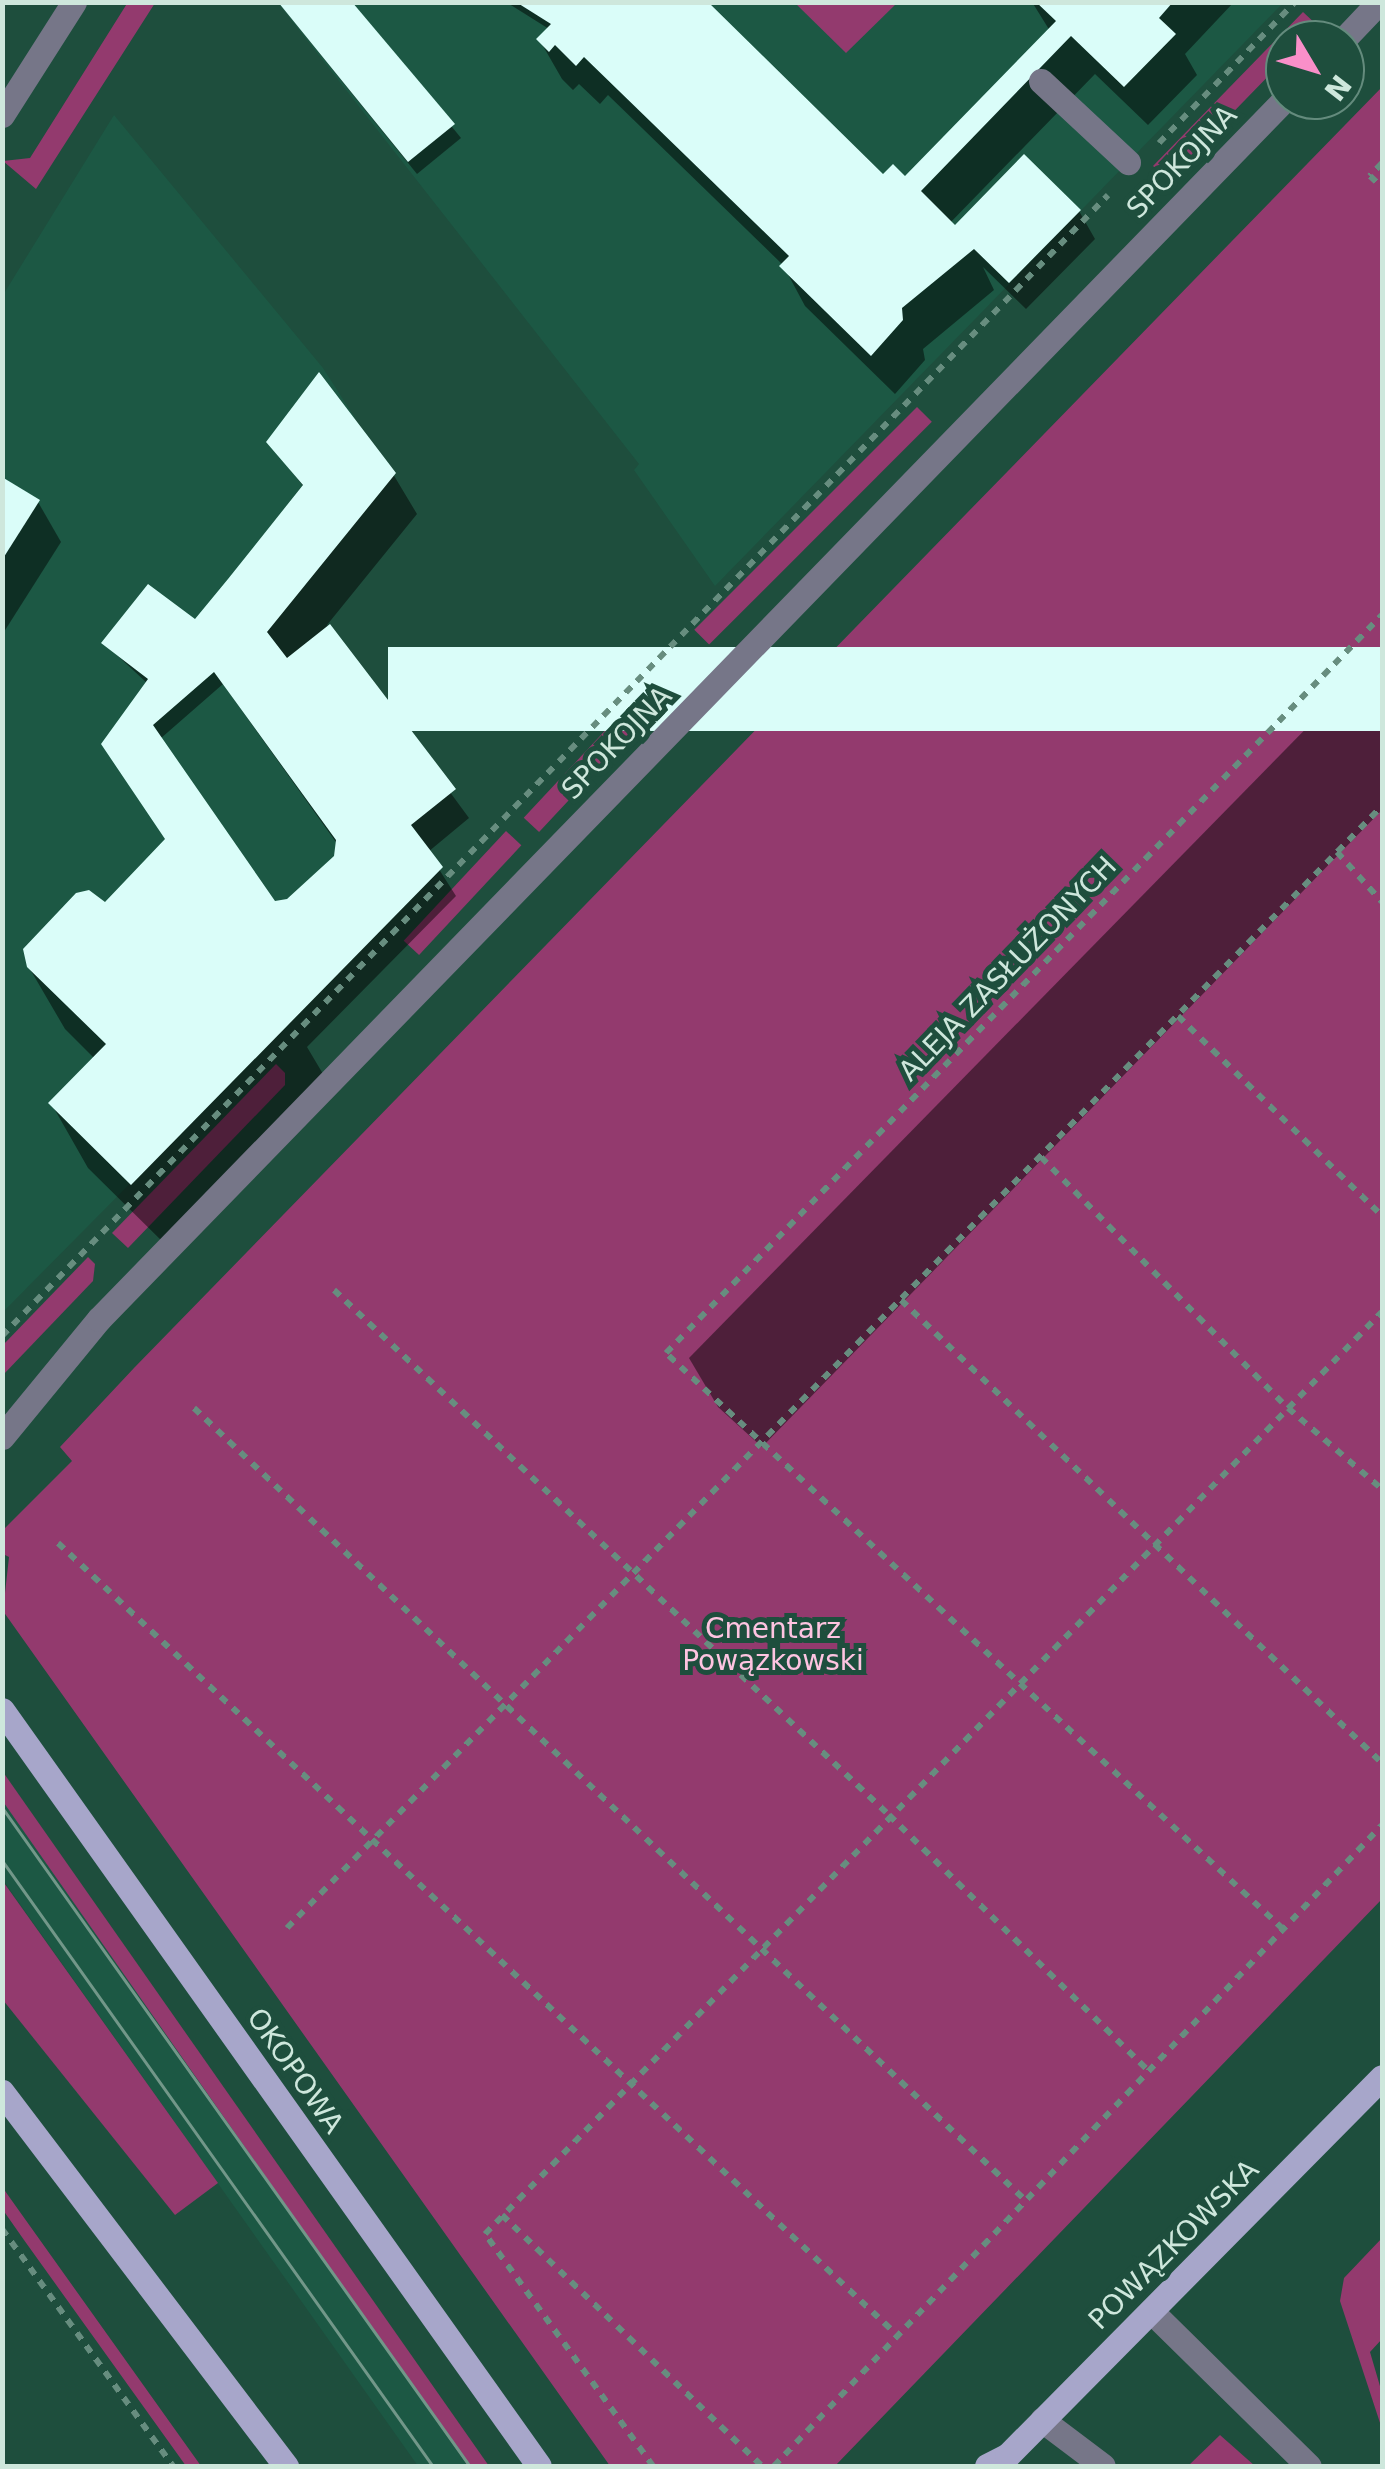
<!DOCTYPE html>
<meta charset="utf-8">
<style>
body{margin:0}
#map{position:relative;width:1385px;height:2469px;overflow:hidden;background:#1e4e3d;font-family:"DejaVu Sans",sans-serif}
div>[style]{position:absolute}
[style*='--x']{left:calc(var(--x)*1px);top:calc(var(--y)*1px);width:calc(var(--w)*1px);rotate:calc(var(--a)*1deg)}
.built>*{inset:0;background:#1c5844}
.green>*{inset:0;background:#933a6e;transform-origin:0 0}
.shadow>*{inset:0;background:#0007}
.building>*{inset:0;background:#dafdf9;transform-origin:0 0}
.path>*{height:6px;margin-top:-3px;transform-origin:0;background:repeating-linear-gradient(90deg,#678d7f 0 8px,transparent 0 16px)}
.minor>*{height:25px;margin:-12.5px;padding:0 12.5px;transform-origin:12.5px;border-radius:12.5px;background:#767688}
.major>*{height:25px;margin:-12.5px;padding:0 12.5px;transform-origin:12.5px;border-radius:12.5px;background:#a7a6ca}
.tram>*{height:2.5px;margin:-1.25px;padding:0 1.25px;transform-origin:1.25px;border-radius:1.25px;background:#729789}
span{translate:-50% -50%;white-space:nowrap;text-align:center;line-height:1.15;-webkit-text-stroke:10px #1e4e3d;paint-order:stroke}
.street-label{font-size:28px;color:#cee7dc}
.park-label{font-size:28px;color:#fec4e1}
.frame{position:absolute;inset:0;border:5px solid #cee7dc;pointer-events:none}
.north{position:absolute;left:1265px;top:20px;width:100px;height:100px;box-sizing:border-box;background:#1e4e3d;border:2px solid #648b7d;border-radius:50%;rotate:128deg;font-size:28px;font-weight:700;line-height:40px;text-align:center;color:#cee7dc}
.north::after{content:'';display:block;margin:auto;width:35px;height:45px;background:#f98fc9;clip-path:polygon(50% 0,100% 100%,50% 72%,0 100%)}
</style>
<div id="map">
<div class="built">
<i style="clip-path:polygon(278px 3px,1283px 3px,715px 586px,634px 470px,639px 464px)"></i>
<i style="clip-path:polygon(114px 115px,323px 368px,355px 418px,228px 580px,443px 867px,3px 1312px,3px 295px)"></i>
<i style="clip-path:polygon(2px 1789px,483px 2466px,418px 2466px,3px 1880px)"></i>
</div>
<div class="green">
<i style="clip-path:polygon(128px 2px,155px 3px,36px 189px,3px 161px,30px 158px)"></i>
<i style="clip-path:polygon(795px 3px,897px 3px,846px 53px)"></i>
<i style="clip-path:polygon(1303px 12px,1318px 26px,1304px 40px,1285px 40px,1285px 59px,1174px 173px,1163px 175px,1153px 166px)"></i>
<i style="clip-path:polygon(1382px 87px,1382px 1899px,835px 2466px,610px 2466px,3px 1611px,9px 1557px,3px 1554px,3px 1530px,72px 1461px,60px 1447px,134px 1368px)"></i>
<i style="left:917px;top:407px;width:21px;height:315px;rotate:45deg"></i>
<i style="left:669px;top:662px;width:21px;height:213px;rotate:43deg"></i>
<i style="left:506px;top:831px;width:21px;height:150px;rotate:43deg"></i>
<i style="clip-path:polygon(276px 1064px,285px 1073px,285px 1085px,128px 1248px,112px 1233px)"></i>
<i style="clip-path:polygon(88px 1257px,95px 1264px,93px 1281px,3px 1375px,3px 1345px)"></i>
<i style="left:3px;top:1772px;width:850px;height:17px;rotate:55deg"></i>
<i style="clip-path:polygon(2px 1880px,218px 2183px,175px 2215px,3px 2000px)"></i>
<i style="clip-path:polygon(3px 2188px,10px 2198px,201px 2466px,186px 2466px,24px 2240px,3px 2210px)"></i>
<i style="clip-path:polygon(1382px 2238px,1382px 2339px,1370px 2352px,1382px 2393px,1382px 2429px,1340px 2301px,1344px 2278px)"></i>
<i style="clip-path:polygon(1220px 2435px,1255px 2466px,1188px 2466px)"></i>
</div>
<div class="shadow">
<i style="clip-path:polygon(278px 2px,350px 2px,461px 138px,417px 174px)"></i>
<i style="clip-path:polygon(506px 2px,704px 2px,883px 177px,905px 180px,1050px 31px,1032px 2px,1234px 2px,1185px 54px,1197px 75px,1148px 125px,1095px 74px,948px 225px,956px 234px,1079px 211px,1095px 239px,1026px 309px,983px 267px,994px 290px,923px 349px,925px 360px,895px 394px,805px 306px,783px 265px,608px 95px,600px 104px,579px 84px,573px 90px,562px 79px,539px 39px,549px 29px)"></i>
<i style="clip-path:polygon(evenodd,269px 443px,393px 474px,417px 514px,327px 625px,469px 818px,428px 852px,456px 896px,307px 1047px,329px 1084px,169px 1248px,88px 1168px,51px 1103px,95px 1059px,65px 1029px,27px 964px,105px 905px,167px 841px,104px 744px,148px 684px,104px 643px,195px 622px,304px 487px,269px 443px,223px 684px,338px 845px,336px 858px,288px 902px,274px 904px,160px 739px,223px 684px)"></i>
<i style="clip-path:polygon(2px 480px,38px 502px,61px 542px,2px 635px)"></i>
<i style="clip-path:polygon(1382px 651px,1382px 810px,762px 1447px,718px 1407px,689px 1358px)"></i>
</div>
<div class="building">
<i style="clip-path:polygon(278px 2px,352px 2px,455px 124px,408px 162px)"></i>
<i style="clip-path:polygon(516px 2px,708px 2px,883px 174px,893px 164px,905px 176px,1056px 21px,1036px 2px,1173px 2px,1159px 18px,1176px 34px,1124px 87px,1071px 36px,921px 191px,955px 225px,1024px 154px,1081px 210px,1009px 283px,974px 249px,902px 308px,903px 320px,871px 356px,779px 266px,789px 256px,584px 57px,576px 66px,555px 45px,549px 52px,536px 39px,551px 24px)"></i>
<i style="clip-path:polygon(evenodd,319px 372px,396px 473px,267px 632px,287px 658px,330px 624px,456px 789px,411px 825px,443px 867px,131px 1185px,48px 1103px,106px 1044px,27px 967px,23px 949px,76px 893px,89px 890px,105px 902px,165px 839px,101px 744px,148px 679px,101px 643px,148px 584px,195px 619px,228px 579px,303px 485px,266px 442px,319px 372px,214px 672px,336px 840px,334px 856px,287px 899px,275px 901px,153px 725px,214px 672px)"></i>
<i style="clip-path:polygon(2px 477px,40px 500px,2px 560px)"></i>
<i style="left:1382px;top:647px;width:84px;height:994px;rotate:90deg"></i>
</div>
<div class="path">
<i style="--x:1159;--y:143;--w:196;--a:-46"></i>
<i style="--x:1382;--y:163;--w:18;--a:133"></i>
<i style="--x:1370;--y:176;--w:16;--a:43"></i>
<i style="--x:1337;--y:852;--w:67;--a:48"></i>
<i style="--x:1178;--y:1016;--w:286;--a:44.4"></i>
<i style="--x:1041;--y:1157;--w:352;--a:45.5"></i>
<i style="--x:1288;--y:1408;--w:124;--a:40.8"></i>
<i style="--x:334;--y:1290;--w:764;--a:43.41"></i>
<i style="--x:889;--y:1815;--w:363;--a:44.6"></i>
<i style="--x:901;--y:1300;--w:668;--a:43.91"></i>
<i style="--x:2;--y:1336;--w:1589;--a:-45.89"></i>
<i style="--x:194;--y:1408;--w:1147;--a:43.62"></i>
<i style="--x:58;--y:1543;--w:1152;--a:43.35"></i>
<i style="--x:287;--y:1928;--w:1568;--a:-45.7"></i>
<i style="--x:1283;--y:1929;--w:844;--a:-136.97"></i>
<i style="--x:666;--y:1353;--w:1028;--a:-45.87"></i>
<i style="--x:502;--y:2215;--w:361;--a:44"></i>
<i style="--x:2;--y:2229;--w:292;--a:54.2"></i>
<i style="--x:653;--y:2466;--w:286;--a:-125.9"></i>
<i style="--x:485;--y:2234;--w:1286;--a:-45.79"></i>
<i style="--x:774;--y:2466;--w:883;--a:-46.51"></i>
</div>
<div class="minor">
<i style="--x:1343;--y:40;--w:52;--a:-46.5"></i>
<i style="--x:1041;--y:81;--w:119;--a:43"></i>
<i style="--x:2;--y:115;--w:134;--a:-57.5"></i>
<i style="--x:2;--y:1437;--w:153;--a:-50.6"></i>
<i style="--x:99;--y:1319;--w:1701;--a:-45.81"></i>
<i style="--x:1151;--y:2311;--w:221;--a:44.5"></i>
<i style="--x:1042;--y:2420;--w:76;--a:37"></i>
</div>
<div class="major">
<i style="--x:2;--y:1710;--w:927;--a:54.61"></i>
<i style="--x:2;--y:2092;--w:470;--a:52.8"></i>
<i style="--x:987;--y:2466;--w:22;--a:-27"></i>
<i style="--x:1007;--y:2456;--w:533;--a:-45.3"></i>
</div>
<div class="tram">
<i style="--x:2;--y:1807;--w:808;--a:54.62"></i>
<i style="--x:2;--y:1860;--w:744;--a:54.58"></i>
</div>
<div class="street-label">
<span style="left:1182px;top:162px;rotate:-46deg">SPOKOJNA</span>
<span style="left:617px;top:743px;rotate:-46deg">SPOKOJNA</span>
<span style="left:1008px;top:969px;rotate:-46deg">ALEJA ZASŁUŻONYCH</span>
<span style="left:295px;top:2071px;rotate:55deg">OKOPOWA</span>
<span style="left:1174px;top:2245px;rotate:-45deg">POWĄZKOWSKA</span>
</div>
<div class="park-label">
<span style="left:773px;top:1645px">Cmentarz<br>Powązkowski</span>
</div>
<div class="frame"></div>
<div class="north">N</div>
</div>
